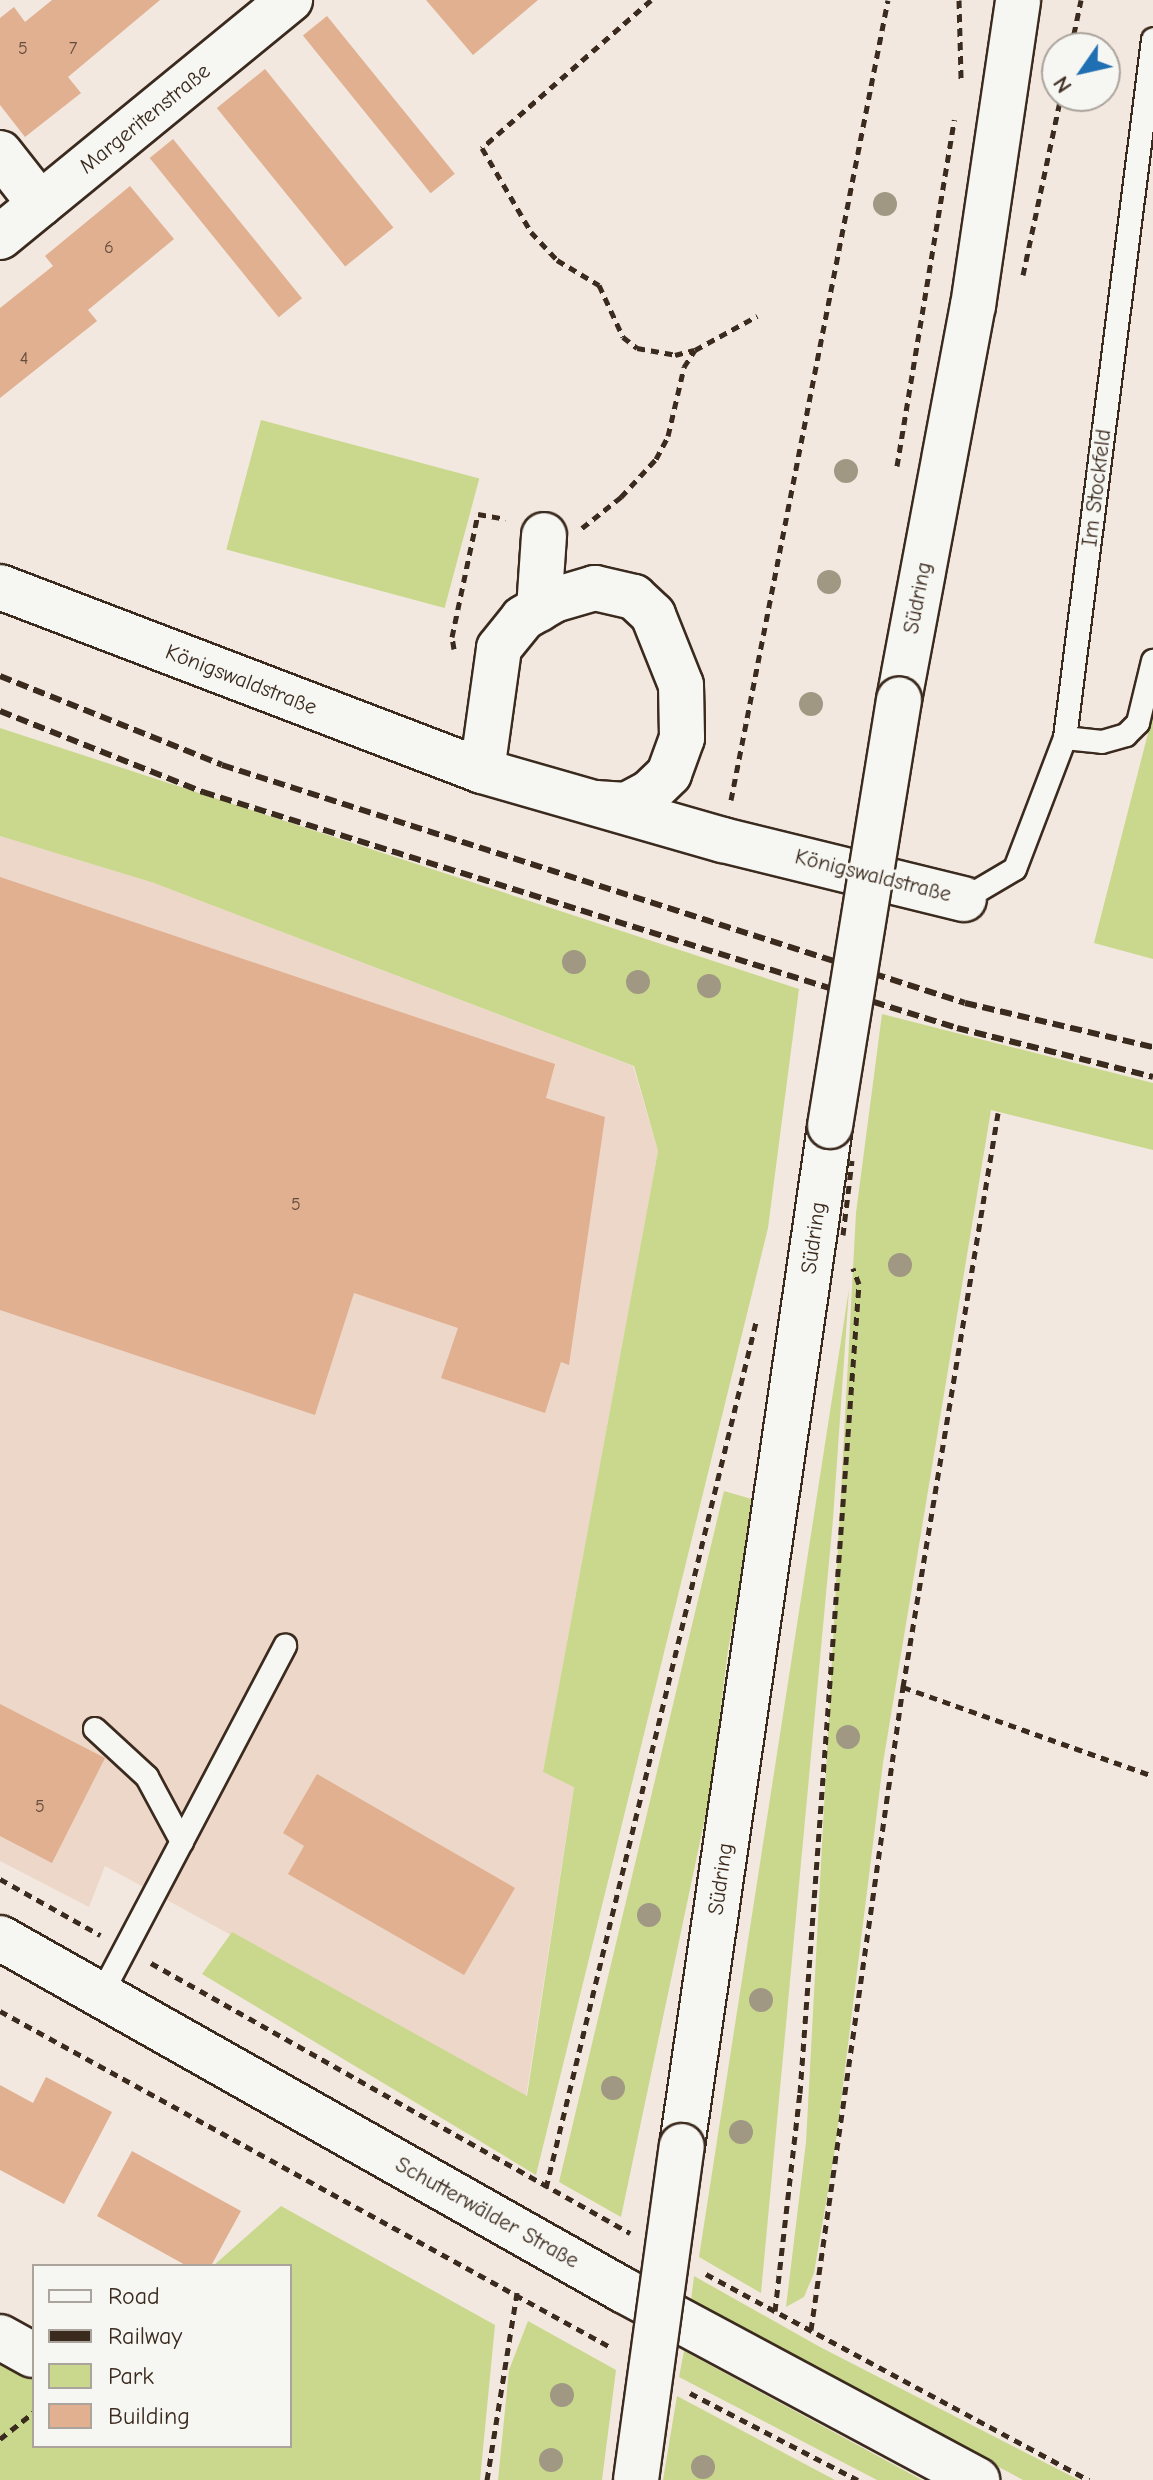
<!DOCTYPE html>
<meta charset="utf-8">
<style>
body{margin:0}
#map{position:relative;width:1153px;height:2480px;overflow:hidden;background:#f2e8df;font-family:"Comic Neue",sans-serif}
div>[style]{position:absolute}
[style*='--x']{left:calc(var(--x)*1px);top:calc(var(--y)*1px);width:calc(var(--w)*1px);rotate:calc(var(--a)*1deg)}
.built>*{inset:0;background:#edd7c8}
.green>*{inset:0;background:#c9d88c;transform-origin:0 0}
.building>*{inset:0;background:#e0b091;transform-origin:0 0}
.path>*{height:5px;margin-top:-2.5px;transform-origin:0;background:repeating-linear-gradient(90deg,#3b2a1e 0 8px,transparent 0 14px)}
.roads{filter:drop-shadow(2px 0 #3b2a1e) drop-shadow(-2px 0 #3b2a1e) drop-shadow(0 2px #3b2a1e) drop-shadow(0 -2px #3b2a1e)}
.lane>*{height:22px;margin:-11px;padding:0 11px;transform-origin:11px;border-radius:11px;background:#f6f6f2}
.street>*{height:44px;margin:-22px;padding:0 22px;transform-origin:22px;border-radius:22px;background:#f6f6f2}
.secondary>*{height:44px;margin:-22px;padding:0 22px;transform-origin:22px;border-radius:22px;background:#f6f6f2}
.rail>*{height:6px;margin-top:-3px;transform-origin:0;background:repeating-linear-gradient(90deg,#3b2a1e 0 12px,transparent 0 18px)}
.path-bridge>*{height:5px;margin-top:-2.5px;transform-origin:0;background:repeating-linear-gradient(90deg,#3b2a1e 0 8px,transparent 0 14px)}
.bridges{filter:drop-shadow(2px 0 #3b2a1e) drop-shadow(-2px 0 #3b2a1e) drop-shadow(0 2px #3b2a1e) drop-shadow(0 -2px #3b2a1e)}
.secondary-bridge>*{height:44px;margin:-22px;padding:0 22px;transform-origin:22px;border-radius:22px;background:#f6f6f2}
.trees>*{width:24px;height:24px;margin:-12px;border-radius:50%;background:#a19884}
span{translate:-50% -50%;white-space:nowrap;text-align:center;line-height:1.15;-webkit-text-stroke:6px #f6f6f2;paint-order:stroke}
.number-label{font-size:18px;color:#644c3b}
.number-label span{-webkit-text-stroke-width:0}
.street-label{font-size:22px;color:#3b2a1e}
.legend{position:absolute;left:32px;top:2264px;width:260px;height:184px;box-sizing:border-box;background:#f6f6f2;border:2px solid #aba49d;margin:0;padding:10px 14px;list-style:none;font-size:24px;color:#3b2a1e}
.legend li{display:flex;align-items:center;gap:16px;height:40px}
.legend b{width:40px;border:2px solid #aba49d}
.north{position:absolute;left:1041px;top:32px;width:80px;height:80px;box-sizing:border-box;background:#f6f6f2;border:2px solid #aba49d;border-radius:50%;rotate:236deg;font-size:22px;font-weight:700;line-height:32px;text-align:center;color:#3b2a1e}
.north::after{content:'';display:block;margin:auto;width:28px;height:36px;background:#1f6fb2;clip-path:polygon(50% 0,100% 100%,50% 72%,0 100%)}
</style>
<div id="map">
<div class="built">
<i style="clip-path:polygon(0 836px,154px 883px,633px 1066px,658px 1151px,543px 1772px,574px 1786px,526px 2097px,105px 1866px,89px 1907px,0 1861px)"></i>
</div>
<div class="green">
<i style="left:261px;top:420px;width:226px;height:134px;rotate:15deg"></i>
<i style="clip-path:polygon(1153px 714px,1153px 959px,1094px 943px)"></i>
<i style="clip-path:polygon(0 728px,799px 989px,768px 1228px,536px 2175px,202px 1974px,232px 1932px,527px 2096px,574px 1787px,543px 1772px,658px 1151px,634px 1066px,154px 883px,0 836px)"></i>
<i style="clip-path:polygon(882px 1014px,1153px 1083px,1153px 1150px,991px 1110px,883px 1763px,835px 2149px,814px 2273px,804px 2297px,786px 2307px,806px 2142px,856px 1213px)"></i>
<i style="clip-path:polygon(849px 1289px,833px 1519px,761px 2293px,699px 2257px)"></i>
<i style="clip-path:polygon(724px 1491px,755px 1500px,728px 1650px,710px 1794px,621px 2217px,559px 2182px)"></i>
<i style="clip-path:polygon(281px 2206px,495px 2325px,480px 2480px,0 2480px,0 2325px,34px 2344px,34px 2446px,290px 2446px,290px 2266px,213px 2266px)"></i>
<i style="clip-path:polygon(694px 2276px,820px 2347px,1079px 2480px,1023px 2480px,691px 2301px)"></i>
<i style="clip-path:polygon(528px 2321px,616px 2370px,602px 2480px,498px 2480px,509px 2370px)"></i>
<i style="clip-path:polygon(684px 2351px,922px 2480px,877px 2480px,679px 2377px)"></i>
<i style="clip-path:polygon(677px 2396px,835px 2480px,663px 2480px)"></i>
</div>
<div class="building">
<i style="clip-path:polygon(52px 0,160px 0,68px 77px,81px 93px,25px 137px,0 105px,0 18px,14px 7px,25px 22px)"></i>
<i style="clip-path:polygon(426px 0,538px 0,473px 55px)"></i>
<i style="left:327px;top:16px;width:203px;height:31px;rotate:51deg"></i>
<i style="left:265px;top:69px;width:204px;height:62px;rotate:51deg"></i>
<i style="left:173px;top:139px;width:205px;height:30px;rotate:51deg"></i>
<i style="clip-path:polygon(130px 186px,174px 239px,88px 310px,97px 321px,0 398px,0 308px,53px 266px,45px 256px)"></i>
<i style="clip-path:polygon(0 877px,555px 1064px,546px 1098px,605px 1117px,569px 1365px,561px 1362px,545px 1413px,441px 1378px,458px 1328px,354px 1293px,315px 1415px,0 1310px)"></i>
<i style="clip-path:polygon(0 1704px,105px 1758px,52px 1863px,0 1836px)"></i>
<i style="clip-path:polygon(317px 1774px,515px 1888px,464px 1975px,288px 1874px,304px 1846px,283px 1833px)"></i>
<i style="clip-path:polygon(46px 2077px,112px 2112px,64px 2204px,0 2170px,0 2085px,33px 2103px)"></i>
<i style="clip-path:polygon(132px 2151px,241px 2211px,211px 2266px,187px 2266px,97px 2216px)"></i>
</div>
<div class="path">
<i style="--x:651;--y:0;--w:225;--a:138.8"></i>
<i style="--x:482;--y:148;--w:97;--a:59.7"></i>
<i style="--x:531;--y:232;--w:38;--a:47"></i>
<i style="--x:557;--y:260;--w:49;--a:30.8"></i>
<i style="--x:599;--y:285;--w:57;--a:65.2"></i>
<i style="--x:623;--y:337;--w:18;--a:38"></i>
<i style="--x:637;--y:348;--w:39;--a:10"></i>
<i style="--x:675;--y:355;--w:20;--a:-15"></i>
<i style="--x:959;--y:0;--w:79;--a:88.5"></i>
<i style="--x:1071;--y:48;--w:49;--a:-78.2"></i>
<i style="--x:1023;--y:275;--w:183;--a:-78"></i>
<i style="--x:897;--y:466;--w:351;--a:-80.6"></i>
<i style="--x:582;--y:528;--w:50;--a:-38.5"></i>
<i style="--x:621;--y:497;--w:52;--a:-47.4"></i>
<i style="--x:656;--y:459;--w:26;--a:-62"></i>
<i style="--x:668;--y:436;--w:71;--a:-76.9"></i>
<i style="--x:684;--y:367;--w:20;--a:-57"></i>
<i style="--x:695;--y:350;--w:71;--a:-28.7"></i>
<i style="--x:454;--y:649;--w:12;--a:-99"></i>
<i style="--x:452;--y:637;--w:126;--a:-78.1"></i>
<i style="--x:478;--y:514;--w:28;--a:10"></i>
<i style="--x:731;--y:800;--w:815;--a:-78.9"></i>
<i style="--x:903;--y:1687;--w:265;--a:19.6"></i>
<i style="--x:0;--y:1879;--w:115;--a:29.2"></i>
<i style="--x:151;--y:1963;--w:550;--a:29.41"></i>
<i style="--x:0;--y:2011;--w:699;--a:28.84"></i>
<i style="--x:546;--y:2188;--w:891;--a:-76.37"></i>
<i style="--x:706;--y:2274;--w:435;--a:28.3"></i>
<i style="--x:775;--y:2311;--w:219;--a:-83.5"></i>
<i style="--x:800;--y:2093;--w:811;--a:-85.83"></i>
<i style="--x:859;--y:1284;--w:17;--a:-111"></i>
<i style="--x:811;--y:2330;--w:650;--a:-81.86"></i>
<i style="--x:903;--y:1687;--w:582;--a:-80.6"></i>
<i style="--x:690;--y:2393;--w:189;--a:27.4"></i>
<i style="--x:0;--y:2439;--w:43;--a:-38.5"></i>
<i style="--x:487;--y:2480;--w:190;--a:-80.9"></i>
</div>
<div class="roads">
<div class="lane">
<i style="--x:1065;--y:738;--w:37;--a:6"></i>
<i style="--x:1102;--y:742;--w:25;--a:-16"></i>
<i style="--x:1126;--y:735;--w:17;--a:-45"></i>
<i style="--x:1138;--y:723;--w:64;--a:-76.4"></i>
<i style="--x:964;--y:899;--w:59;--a:-30.5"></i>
<i style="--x:1015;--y:869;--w:140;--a:-69.1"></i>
<i style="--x:1065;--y:738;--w:704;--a:-82.81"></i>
<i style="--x:95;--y:1729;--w:71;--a:42.7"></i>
<i style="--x:147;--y:1777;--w:74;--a:61.7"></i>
<i style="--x:101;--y:1995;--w:395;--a:-62.2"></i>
</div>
<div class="street">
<i style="--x:0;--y:153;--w:65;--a:51.9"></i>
<i style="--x:0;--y:237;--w:375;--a:-39.3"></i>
<i style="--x:0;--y:587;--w:516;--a:20.89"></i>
<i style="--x:482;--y:771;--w:251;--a:16"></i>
<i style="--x:723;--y:840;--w:248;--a:13.8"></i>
<i style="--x:539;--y:609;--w:74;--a:-86.1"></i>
<i style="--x:482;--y:771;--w:124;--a:-82.1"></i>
<i style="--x:499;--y:648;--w:38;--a:-51"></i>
<i style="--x:523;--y:618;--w:36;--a:-30"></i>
<i style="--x:554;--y:600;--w:43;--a:-16.3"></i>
<i style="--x:595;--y:588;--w:40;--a:13"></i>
<i style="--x:634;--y:597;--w:26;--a:43"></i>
<i style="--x:653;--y:615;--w:75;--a:68.2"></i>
<i style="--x:681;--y:685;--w:53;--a:88.9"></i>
<i style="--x:682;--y:738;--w:38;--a:110"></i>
<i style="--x:669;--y:774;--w:28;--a:136"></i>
<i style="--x:649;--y:793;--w:26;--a:152"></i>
<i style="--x:626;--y:805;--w:27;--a:-176"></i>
<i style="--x:0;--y:2337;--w:37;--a:29"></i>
</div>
<div class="secondary">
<i style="--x:899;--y:700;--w:401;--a:-79.4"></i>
<i style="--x:973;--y:306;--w:309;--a:-81.6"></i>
<i style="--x:0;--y:1938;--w:716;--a:29.47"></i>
<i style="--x:623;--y:2290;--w:402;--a:28.2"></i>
<i style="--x:682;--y:2146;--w:1031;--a:-81.74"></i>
</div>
</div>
<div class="rail">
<i style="--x:0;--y:676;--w:239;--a:21.8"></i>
<i style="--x:222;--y:765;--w:780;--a:17.76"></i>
<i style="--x:965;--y:1003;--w:193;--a:13.2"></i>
<i style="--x:0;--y:711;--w:219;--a:21.8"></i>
<i style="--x:203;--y:792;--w:790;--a:17.38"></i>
<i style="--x:957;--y:1028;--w:202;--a:14"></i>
</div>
<div class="path-bridge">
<i style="--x:843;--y:1235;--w:75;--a:-83.1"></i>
</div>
<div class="bridges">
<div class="secondary-bridge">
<i style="--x:830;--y:1126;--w:432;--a:-80.8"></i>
<i style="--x:636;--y:2480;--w:337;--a:-82.2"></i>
</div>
</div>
<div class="trees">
<i style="left:885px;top:204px"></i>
<i style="left:846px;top:471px"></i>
<i style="left:829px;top:582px"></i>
<i style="left:811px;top:704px"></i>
<i style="left:574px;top:962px"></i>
<i style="left:638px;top:982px"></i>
<i style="left:709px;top:986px"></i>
<i style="left:900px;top:1265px"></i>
<i style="left:848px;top:1737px"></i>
<i style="left:649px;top:1915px"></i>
<i style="left:761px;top:2000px"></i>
<i style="left:613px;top:2088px"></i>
<i style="left:741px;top:2132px"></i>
<i style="left:562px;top:2395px"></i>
<i style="left:551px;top:2460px"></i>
<i style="left:703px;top:2467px"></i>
</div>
<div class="number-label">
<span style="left:23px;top:49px">5</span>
<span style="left:73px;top:49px">7</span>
<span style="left:109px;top:248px">6</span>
<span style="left:24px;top:359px">4</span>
<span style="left:296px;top:1205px">5</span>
<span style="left:40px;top:1807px">5</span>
</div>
<div class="street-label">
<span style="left:145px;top:119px;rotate:-39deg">Margeritenstraße</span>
<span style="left:1097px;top:488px;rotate:-83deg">Im Stockfeld</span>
<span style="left:918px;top:598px;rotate:-79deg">Südring</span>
<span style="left:241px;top:680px;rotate:21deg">Königswaldstraße</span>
<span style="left:873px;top:876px;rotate:14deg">Königswaldstraße</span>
<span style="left:814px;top:1238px;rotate:-82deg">Südring</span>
<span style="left:721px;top:1879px;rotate:-82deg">Südring</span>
<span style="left:487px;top:2213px;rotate:29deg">Schutterwälder Straße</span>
</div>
<ul class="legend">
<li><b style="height:10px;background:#f6f6f2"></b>Road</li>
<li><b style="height:10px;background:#3b2a1e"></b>Railway</li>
<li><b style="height:22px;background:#c9d88c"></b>Park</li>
<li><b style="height:22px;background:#e0b091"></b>Building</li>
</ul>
<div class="north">N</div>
</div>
